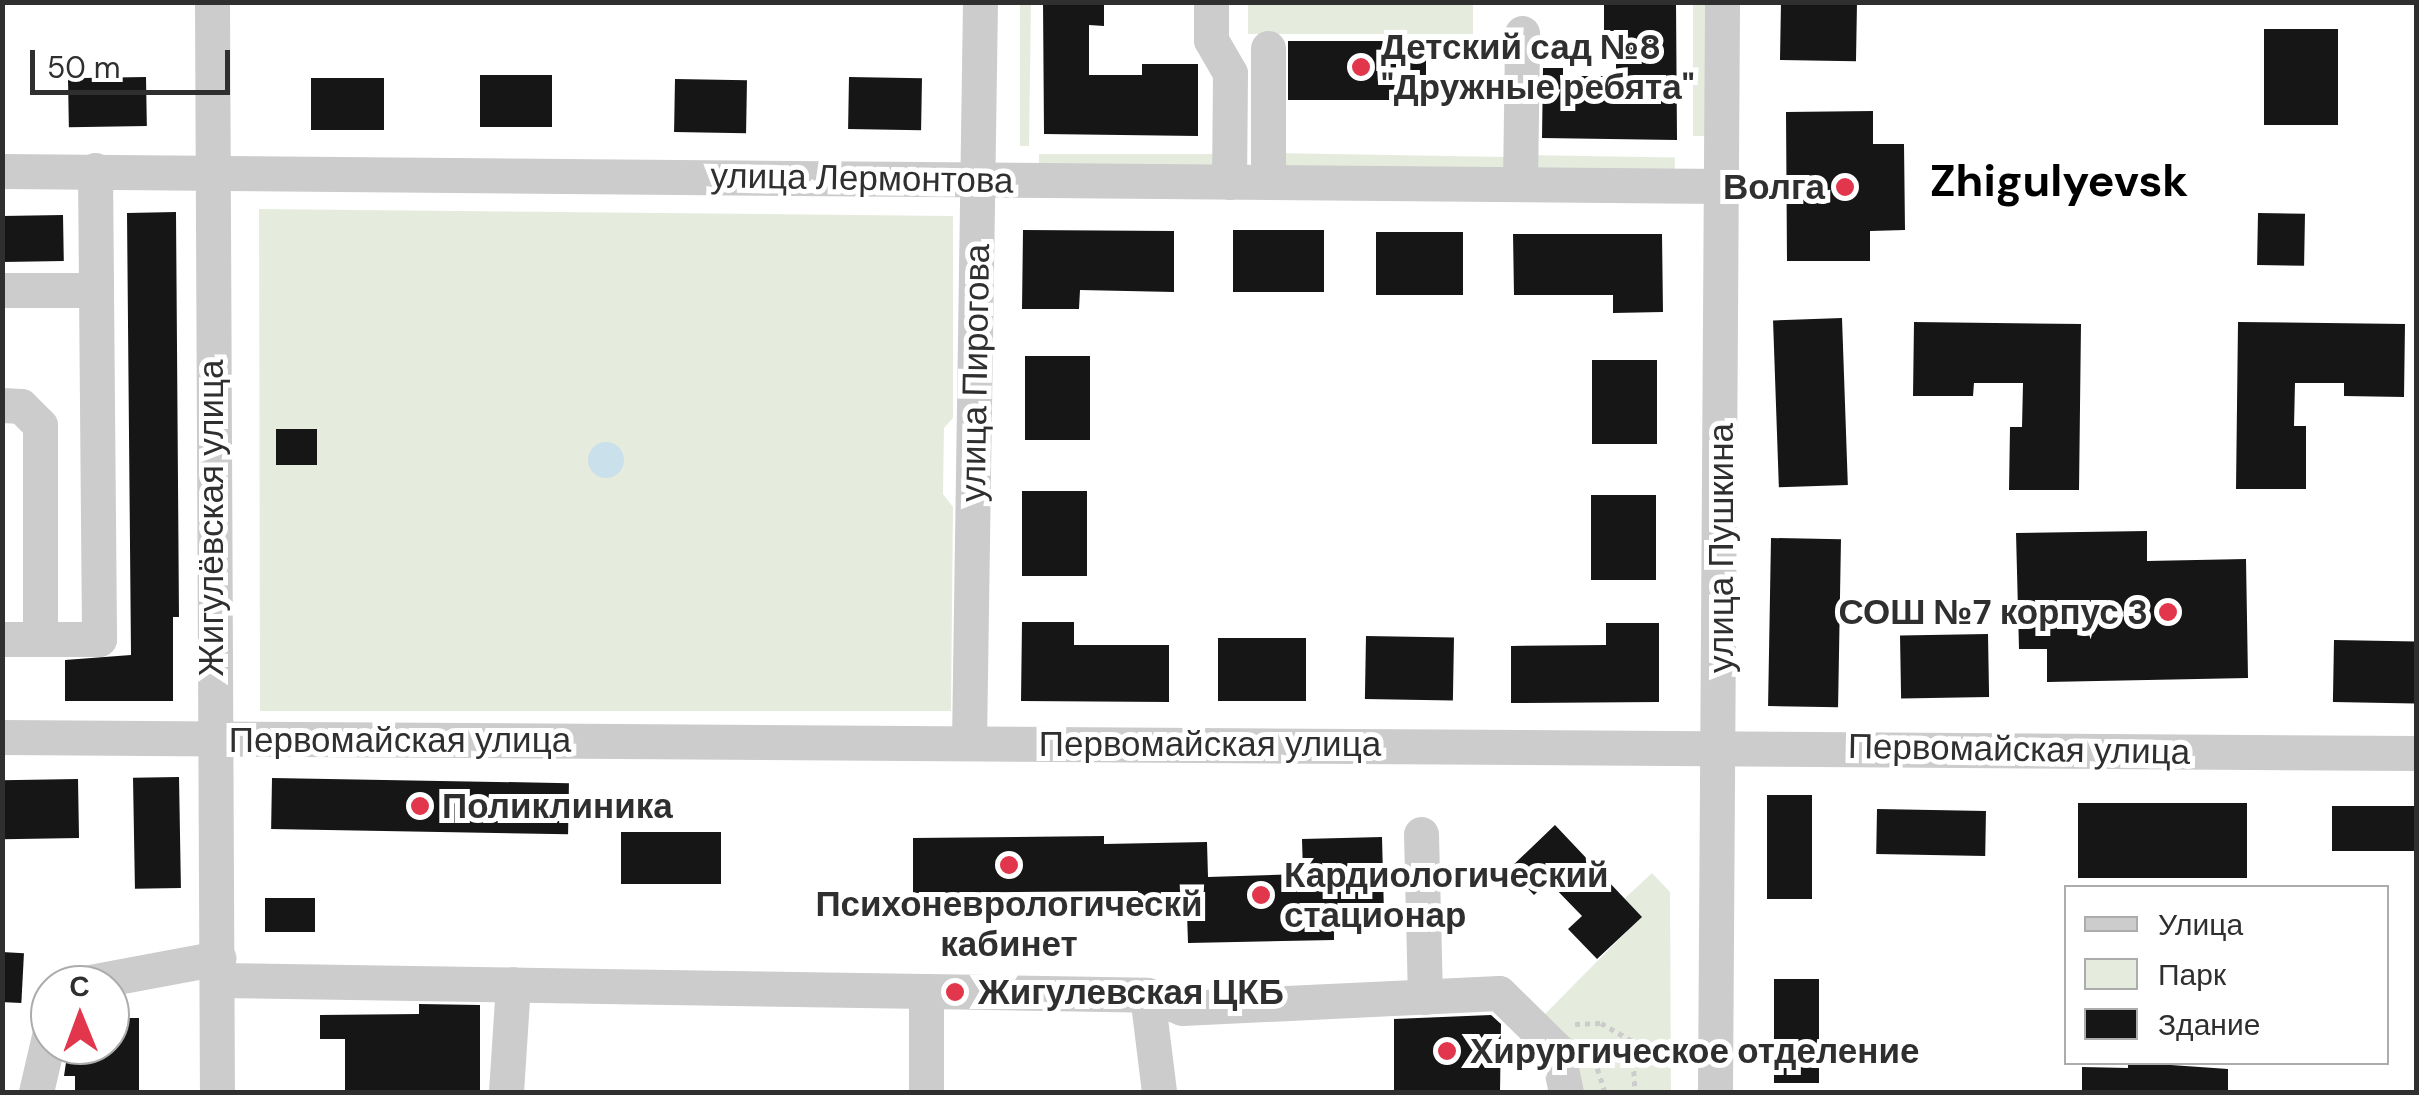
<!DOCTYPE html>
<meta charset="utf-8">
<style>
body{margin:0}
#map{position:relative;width:2419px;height:1095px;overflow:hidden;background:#fff;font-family:"DM Sans",sans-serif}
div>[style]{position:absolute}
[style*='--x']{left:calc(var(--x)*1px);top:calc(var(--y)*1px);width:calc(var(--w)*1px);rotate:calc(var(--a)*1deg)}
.green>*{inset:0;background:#e6ecdd;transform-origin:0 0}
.water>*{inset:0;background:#cae0eb}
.round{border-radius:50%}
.building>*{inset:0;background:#161616;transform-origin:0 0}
.path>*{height:5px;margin-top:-2.5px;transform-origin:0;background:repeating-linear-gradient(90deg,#ccc 0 5px,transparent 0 10px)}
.minor>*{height:35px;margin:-17.5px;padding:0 17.5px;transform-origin:17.5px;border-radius:17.5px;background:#ccc}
.dots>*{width:28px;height:28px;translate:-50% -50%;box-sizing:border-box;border:5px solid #fff;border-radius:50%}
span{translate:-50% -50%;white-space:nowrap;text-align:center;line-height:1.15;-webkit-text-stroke:10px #fff;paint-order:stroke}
.poi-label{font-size:35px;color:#2f2f2f;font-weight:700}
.left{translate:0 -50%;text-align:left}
.right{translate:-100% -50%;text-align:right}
.street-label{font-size:35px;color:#2f2f2f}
.district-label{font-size:45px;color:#000;font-weight:700}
.frame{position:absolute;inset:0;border:5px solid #2f2f2f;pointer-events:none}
.legend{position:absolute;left:2064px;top:885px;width:325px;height:180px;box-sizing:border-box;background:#fff;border:2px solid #acacac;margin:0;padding:12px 18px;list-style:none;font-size:30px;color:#2f2f2f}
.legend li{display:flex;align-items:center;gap:20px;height:50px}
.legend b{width:50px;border:2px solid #acacac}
.north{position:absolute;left:30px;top:965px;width:100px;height:100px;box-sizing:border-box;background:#fff;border:2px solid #acacac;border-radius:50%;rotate:359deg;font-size:28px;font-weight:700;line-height:40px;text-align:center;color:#2f2f2f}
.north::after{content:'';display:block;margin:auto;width:35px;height:45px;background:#e1364b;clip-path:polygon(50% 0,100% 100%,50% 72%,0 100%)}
.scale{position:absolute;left:30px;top:50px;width:200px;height:45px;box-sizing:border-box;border:5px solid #2f2f2f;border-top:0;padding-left:12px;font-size:30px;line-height:35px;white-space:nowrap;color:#2f2f2f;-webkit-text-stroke:8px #fff;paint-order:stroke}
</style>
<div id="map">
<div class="green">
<i style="clip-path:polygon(1020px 3px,1031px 3px,1029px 146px,1020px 146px)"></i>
<i style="left:1248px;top:3px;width:225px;height:31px"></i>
<i style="left:1693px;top:3px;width:21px;height:133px"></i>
<i style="left:1273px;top:153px;width:235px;height:18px;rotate:1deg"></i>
<i style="left:1039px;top:154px;width:179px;height:15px"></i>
<i style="left:1525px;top:155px;width:150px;height:17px;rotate:1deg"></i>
<i style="clip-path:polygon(259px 209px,953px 216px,953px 418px,944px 428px,943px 494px,953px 507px,951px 711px,260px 711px)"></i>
<i style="clip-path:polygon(1652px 873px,1670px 892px,1671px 1092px,1566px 1092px,1541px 1018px,1641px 917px,1624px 899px)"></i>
</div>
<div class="water">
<i class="round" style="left:588px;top:442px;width:36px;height:36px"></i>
</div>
<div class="building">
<i style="clip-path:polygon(1043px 2px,1104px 2px,1104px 26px,1089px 25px,1089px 75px,1142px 75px,1142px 64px,1198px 64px,1198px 136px,1044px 134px)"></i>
<i style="clip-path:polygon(1604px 2px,1676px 2px,1677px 140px,1542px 138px,1543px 68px,1563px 68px,1563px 76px,1616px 76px,1616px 31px,1604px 31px)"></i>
<i style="left:1781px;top:2px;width:76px;height:58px;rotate:1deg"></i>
<i style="left:2264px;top:29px;width:74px;height:96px"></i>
<i style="left:1288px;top:41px;width:138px;height:59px"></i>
<i style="left:480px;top:75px;width:72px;height:52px"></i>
<i style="left:146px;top:77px;width:49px;height:78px;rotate:89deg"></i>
<i style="left:849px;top:77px;width:73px;height:52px;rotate:1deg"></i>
<i style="left:311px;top:78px;width:73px;height:52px"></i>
<i style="left:675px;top:79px;width:72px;height:53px;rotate:1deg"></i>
<i style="clip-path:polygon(1873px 111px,1873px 144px,1904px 144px,1905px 230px,1870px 231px,1870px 261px,1787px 261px,1786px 112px)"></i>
<i style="clip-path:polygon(176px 212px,179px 617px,173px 617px,173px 701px,65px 701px,65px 660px,131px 655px,127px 213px)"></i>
<i style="left:2258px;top:213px;width:47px;height:52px;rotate:1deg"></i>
<i style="left:63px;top:215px;width:46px;height:61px;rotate:89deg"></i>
<i style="clip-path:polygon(1023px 230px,1174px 231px,1174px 292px,1080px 290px,1079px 309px,1022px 309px)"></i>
<i style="left:1324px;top:230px;width:62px;height:91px;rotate:90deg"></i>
<i style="left:1463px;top:232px;width:63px;height:87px;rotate:90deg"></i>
<i style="clip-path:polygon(1513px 234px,1662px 234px,1663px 312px,1613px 313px,1613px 295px,1514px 295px)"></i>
<i style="left:1842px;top:318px;width:167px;height:69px;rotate:88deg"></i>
<i style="clip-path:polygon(1914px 322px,2081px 324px,2079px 490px,2009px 490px,2010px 427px,2022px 427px,2023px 383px,1974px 383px,1973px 396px,1913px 396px)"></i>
<i style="clip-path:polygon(2238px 322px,2405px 324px,2404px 397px,2344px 396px,2344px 383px,2295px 383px,2294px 426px,2306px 426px,2306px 489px,2236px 489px)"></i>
<i style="left:1025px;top:356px;width:65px;height:84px"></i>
<i style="left:1592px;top:360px;width:65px;height:84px"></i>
<i style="left:276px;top:429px;width:41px;height:36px"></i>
<i style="left:1022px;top:491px;width:65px;height:85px"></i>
<i style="left:1656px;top:495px;width:85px;height:65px;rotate:90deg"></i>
<i style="clip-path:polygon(2147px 531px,2147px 561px,2246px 559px,2248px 678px,2047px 682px,2047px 649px,2019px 649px,2016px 533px)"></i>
<i style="left:1771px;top:538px;width:70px;height:168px;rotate:1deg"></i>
<i style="clip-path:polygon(1022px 622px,1074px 622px,1074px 645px,1169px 645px,1169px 702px,1021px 701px)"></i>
<i style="clip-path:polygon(1606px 623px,1659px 623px,1659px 702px,1511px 703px,1511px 646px,1606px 645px)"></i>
<i style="left:1988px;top:634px;width:63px;height:88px;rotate:89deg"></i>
<i style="left:1366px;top:636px;width:88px;height:63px;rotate:1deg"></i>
<i style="left:1218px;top:638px;width:88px;height:63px"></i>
<i style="left:2334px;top:640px;width:82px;height:62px;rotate:1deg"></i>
<i style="left:179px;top:777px;width:111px;height:46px;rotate:89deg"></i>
<i style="left:272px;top:778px;width:297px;height:51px;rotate:1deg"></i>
<i style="left:78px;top:779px;width:59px;height:76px;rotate:89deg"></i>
<i style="left:1767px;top:795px;width:45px;height:104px"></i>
<i style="left:2078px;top:803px;width:169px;height:75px"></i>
<i style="left:2332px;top:806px;width:84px;height:45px"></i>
<i style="left:1877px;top:809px;width:109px;height:45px;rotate:1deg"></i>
<i style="clip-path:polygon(1555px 825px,1642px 917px,1597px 959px,1568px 929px,1582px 916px,1548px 881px,1534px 895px,1509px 869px)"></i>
<i style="left:621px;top:832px;width:100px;height:52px"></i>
<i style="clip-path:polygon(1104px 836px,1104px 844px,1207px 842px,1208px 877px,1303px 874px,1302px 839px,1382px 837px,1384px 914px,1334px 915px,1334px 940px,1188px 943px,1187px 913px,1138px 914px,1138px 891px,913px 893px,913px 838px)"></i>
<i style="left:265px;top:898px;width:50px;height:34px"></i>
<i style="left:2px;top:952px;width:22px;height:50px;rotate:3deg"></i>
<i style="left:1774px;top:979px;width:45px;height:104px"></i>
<i style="clip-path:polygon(419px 1004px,480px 1005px,480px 1092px,345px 1092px,345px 1039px,320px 1039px,320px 1015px,419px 1014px)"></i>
<i style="clip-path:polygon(1491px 1015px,1501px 1024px,1500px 1092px,1394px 1092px,1394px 1019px)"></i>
<i style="clip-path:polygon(110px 1018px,139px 1018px,139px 1092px,75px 1092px,75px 1076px,64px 1076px,68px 1049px,110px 1045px)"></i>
<i style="clip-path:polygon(2128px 1062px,2228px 1069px,2228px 1092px,2082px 1092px,2082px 1067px,2128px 1068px)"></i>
</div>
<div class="path">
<i style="--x:1575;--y:1024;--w:26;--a:-2"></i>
<i style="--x:1601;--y:1023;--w:36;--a:30"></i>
<i style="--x:1632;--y:1041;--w:51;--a:86.6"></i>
<i style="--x:1605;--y:1092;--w:28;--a:-108"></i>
<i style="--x:1596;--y:1065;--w:42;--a:-33.3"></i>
</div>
<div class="minor">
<i style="--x:212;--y:2;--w:1090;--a:89.74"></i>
<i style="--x:1211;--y:2;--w:38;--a:90"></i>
<i style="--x:1211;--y:40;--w:38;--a:60"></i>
<i style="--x:1230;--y:73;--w:109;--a:90.5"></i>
<i style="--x:95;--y:170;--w:120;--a:89.5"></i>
<i style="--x:2;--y:171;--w:1719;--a:0.5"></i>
<i style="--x:1268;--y:182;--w:134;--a:-90"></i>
<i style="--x:1520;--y:184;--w:151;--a:-89.2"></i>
<i style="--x:2;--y:290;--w:94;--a:0"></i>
<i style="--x:96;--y:290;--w:349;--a:89.5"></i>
<i style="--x:99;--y:639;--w:97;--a:180"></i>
<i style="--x:2;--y:405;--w:19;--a:3"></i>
<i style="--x:21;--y:406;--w:27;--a:45"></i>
<i style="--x:40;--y:425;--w:214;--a:90"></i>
<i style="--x:2;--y:737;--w:2414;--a:0.38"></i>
<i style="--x:969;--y:743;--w:741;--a:-89.15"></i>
<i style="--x:1421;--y:834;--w:163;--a:88.6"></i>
<i style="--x:218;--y:980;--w:708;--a:0.89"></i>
<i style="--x:926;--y:991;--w:101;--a:90"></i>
<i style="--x:74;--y:985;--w:147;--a:-10.6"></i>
<i style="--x:926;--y:991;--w:221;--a:1"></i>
<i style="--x:1147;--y:995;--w:37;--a:20"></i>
<i style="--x:1182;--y:1008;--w:317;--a:-2.7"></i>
<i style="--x:1499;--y:993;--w:81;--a:44.5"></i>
<i style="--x:1557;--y:1050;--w:43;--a:77.9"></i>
<i style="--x:1147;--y:995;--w:98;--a:82.9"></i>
<i style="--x:36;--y:1092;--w:62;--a:-76.9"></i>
<i style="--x:506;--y:1092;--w:108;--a:-86.3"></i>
<i style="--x:1715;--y:1092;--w:1090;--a:-89.63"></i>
</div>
<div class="dots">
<i style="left:1361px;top:67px;background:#e1364b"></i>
<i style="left:1845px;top:187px;background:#e1364b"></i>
<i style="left:2168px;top:612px;background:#e1364b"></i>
<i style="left:420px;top:806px;background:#e1364b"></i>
<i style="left:1009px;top:865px;background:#e1364b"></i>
<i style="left:1261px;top:895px;background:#e1364b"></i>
<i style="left:955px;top:992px;background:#e1364b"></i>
<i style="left:1447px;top:1051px;background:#e1364b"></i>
</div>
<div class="poi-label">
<span class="left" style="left:1381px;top:67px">Детский сад №8<br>"Дружные ребята"</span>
<span class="right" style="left:1825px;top:187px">Волга</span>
<span class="right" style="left:2148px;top:612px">СОШ №7 корпус 3</span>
<span class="left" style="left:442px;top:806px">Поликлиника</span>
<span class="left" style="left:1284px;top:895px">Кардиологический<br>стационар</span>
<span style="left:1009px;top:924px">Психоневрологическй<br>кабинет</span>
<span class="left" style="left:978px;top:992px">Жигулевская ЦКБ</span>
<span class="left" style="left:1470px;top:1051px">Хирургическое отделение</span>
</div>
<div class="street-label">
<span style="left:862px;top:178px;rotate:1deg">улица Лермонтова</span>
<span style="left:975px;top:373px;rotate:-89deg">улица Пирогова</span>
<span style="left:211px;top:518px;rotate:-90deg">Жигулёвская улица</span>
<span style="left:1721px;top:548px;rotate:-90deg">улица Пушкина</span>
<span style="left:400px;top:740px">Первомайская улица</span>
<span style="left:1210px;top:744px">Первомайская улица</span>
<span style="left:2019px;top:749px;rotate:1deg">Первомайская улица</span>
</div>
<div class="district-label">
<span style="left:2059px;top:181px">Zhigulyevsk</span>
</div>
<div class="frame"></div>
<ul class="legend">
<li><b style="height:12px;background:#ccc"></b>Улица</li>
<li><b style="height:28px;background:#e6ecdd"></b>Парк</li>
<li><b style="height:28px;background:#161616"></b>Здание</li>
</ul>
<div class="north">С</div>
<div class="scale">50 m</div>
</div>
